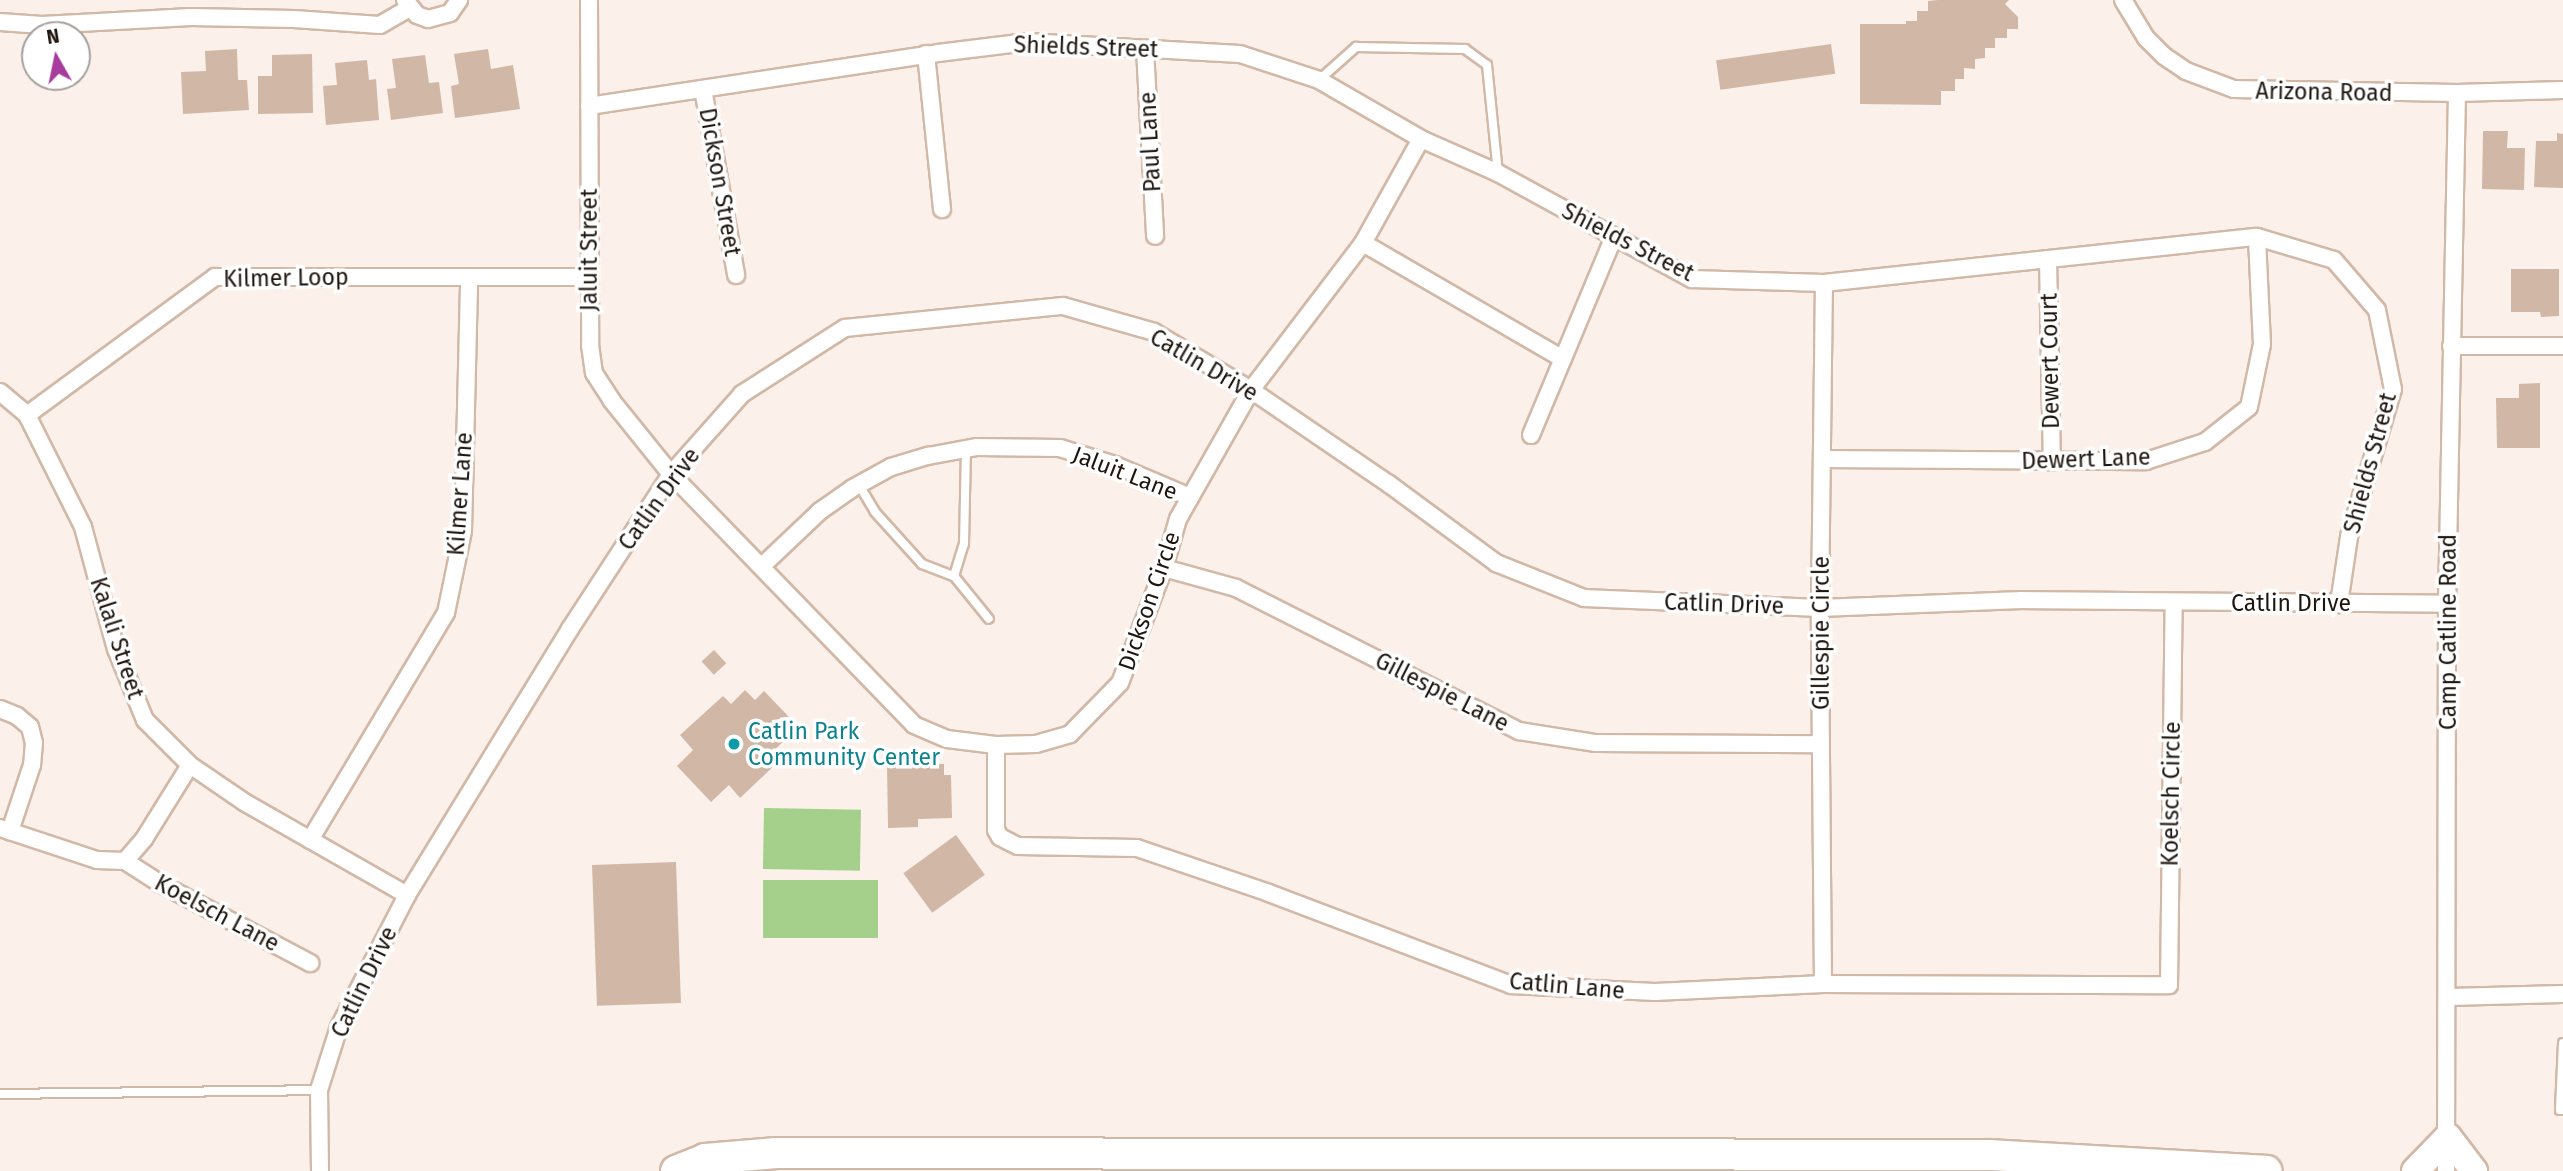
<!DOCTYPE html>
<style>
body{margin:0}
#map{position:relative;width:2563px;height:1171px;overflow:hidden;background:#fbf0ea;font-family:"Fira Sans",sans-serif}
div>[style]{position:absolute}
[style*='--x']{left:calc(var(--x)*1px);top:calc(var(--y)*1px);width:calc(var(--w)*1px);rotate:calc(var(--a)*1deg)}
.green>*{inset:0;background:#a4d08b;transform-origin:0 0}
.building>*{inset:0;background:#d0b7a6;transform-origin:0 0}
.roads{filter:drop-shadow(2px 0 #d1b8a7) drop-shadow(-2px 0 #d1b8a7) drop-shadow(0 2px #d1b8a7) drop-shadow(0 -2px #d1b8a7)}
.service>*{height:8px;margin:-4px;padding:0 4px;transform-origin:4px;border-radius:4px;background:#fff}
.minor>*{height:16px;margin:-8px;padding:0 8px;transform-origin:8px;border-radius:8px;background:#fff}
.primary>*{height:26px;margin:-13px;padding:0 13px;transform-origin:13px;border-radius:13px;background:#fff}
.motorway>*{height:30px;margin:-15px;padding:0 15px;transform-origin:15px;border-radius:15px;background:#fff}
.dots>*{width:19px;height:19px;translate:-50% -50%;box-sizing:border-box;border:4px solid #fff;border-radius:50%}
span{translate:-50% -50%;white-space:nowrap;text-align:center;line-height:1.15;-webkit-text-stroke:7px #fff;paint-order:stroke}
.street-label{font-size:23px;color:#1e150f}
.culture-label{font-size:23px;color:#0d838f}
.left{translate:0 -50%;text-align:left}
.north{position:absolute;left:21px;top:21px;width:70px;height:70px;box-sizing:border-box;background:#fff;border:2px solid #a5a19f;border-radius:50%;rotate:351deg;font-size:19px;font-weight:700;line-height:28px;text-align:center;color:#1e150f}
.north::after{content:'';display:block;margin:auto;width:24px;height:32px;background:#a73c9c;clip-path:polygon(50% 0,100% 100%,50% 72%,0 100%)}
</style>
<div id="map">
<div class="green">
<i style="left:764px;top:808px;width:97px;height:61px;rotate:1deg"></i>
<i style="left:763px;top:880px;width:115px;height:58px"></i>
</div>
<div class="building">
<i style="clip-path:polygon(1938px 0,2009px 0,2005px 4px,2018px 17px,2018px 29px,2007px 29px,2007px 38px,1995px 38px,1995px 48px,1985px 48px,1985px 58px,1975px 59px,1975px 69px,1964px 68px,1964px 79px,1955px 79px,1955px 91px,1941px 91px,1941px 105px,1860px 104px,1860px 24px,1906px 24px,1906px 21px,1917px 21px,1917px 11px,1928px 11px,1928px 1px)"></i>
<i style="left:1831px;top:44px;width:30px;height:116px;rotate:82deg"></i>
<i style="clip-path:polygon(237px 49px,238px 80px,247px 80px,249px 110px,183px 114px,181px 72px,206px 71px,205px 51px)"></i>
<i style="clip-path:polygon(488px 49px,491px 69px,513px 65px,520px 109px,455px 118px,451px 86px,459px 84px,454px 54px)"></i>
<i style="clip-path:polygon(312px 54px,313px 113px,258px 114px,258px 76px,272px 76px,272px 55px)"></i>
<i style="clip-path:polygon(425px 55px,429px 83px,439px 82px,443px 113px,391px 120px,387px 89px,396px 88px,392px 59px)"></i>
<i style="clip-path:polygon(367px 60px,369px 80px,376px 79px,379px 120px,326px 125px,323px 86px,337px 85px,335px 63px)"></i>
<i style="clip-path:polygon(2483px 131px,2508px 131px,2507px 148px,2525px 148px,2524px 190px,2482px 189px)"></i>
<i style="clip-path:polygon(2557px 133px,2563px 134px,2563px 188px,2534px 187px,2536px 141px,2557px 141px)"></i>
<i style="clip-path:polygon(2511px 269px,2559px 269px,2559px 316px,2541px 317px,2540px 312px,2511px 312px)"></i>
<i style="clip-path:polygon(2540px 383px,2540px 448px,2497px 448px,2496px 398px,2519px 398px,2519px 384px)"></i>
<i style="left:714px;top:650px;width:18px;height:17px;rotate:47deg"></i>
<i style="clip-path:polygon(745px 690px,755px 700px,764px 691px,791px 719px,779px 730px,787px 738px,770px 754px,778px 762px,740px 798px,729px 785px,711px 802px,677px 766px,693px 750px,680px 735px,723px 696px,731px 704px)"></i>
<i style="clip-path:polygon(944px 764px,944px 775px,951px 775px,952px 818px,918px 819px,918px 827px,888px 828px,887px 765px)"></i>
<i style="left:956px;top:835px;width:49px;height:65px;rotate:54deg"></i>
<i style="left:676px;top:862px;width:141px;height:84px;rotate:88deg"></i>
</div>
<div class="roads">
<div class="service">
<i style="--x:1319;--y:80;--w:50;--a:-41.7"></i>
<i style="--x:1356;--y:47;--w:109;--a:1.1"></i>
<i style="--x:1465;--y:49;--w:27;--a:36"></i>
<i style="--x:1487;--y:65;--w:109;--a:84.2"></i>
<i style="--x:859;--y:485;--w:31;--a:59"></i>
<i style="--x:875;--y:512;--w:70;--a:47.9"></i>
<i style="--x:922;--y:564;--w:34;--a:21"></i>
<i style="--x:954;--y:576;--w:34;--a:-73"></i>
<i style="--x:964;--y:544;--w:94;--a:-88.8"></i>
<i style="--x:954;--y:576;--w:55;--a:50.9"></i>
<i style="--x:2563;--y:1043;--w:67;--a:92.6"></i>
<i style="--x:2560;--y:1110;--w:3;--a:0"></i>
<i style="--x:0;--y:1094;--w:319;--a:-0.7"></i>
</div>
<div class="minor">
<i style="--x:405;--y:0;--w:19;--a:51"></i>
<i style="--x:417;--y:15;--w:12;--a:20"></i>
<i style="--x:428;--y:19;--w:23;--a:-15"></i>
<i style="--x:450;--y:13;--w:16;--a:-55"></i>
<i style="--x:589;--y:0;--w:345;--a:89.8"></i>
<i style="--x:590;--y:345;--w:28;--a:82"></i>
<i style="--x:594;--y:373;--w:33;--a:57"></i>
<i style="--x:612;--y:401;--w:94;--a:51.1"></i>
<i style="--x:671;--y:474;--w:349;--a:45.9"></i>
<i style="--x:914;--y:725;--w:36;--a:23"></i>
<i style="--x:947;--y:739;--w:49;--a:7"></i>
<i style="--x:996;--y:745;--w:40;--a:-1.4"></i>
<i style="--x:1036;--y:744;--w:35;--a:-16"></i>
<i style="--x:1070;--y:734;--w:71;--a:-45.6"></i>
<i style="--x:1120;--y:683;--w:123;--a:-69.1"></i>
<i style="--x:1164;--y:568;--w:51;--a:-74.1"></i>
<i style="--x:1178;--y:519;--w:148;--a:-60.5"></i>
<i style="--x:1251;--y:390;--w:185;--a:-52.7"></i>
<i style="--x:1363;--y:243;--w:119;--a:-60.9"></i>
<i style="--x:2123;--y:0;--w:44;--a:58.8"></i>
<i style="--x:2146;--y:38;--w:25;--a:45"></i>
<i style="--x:2164;--y:56;--w:27;--a:34"></i>
<i style="--x:2186;--y:71;--w:51;--a:20.6"></i>
<i style="--x:2234;--y:89;--w:223;--a:1"></i>
<i style="--x:2457;--y:93;--w:106;--a:-1.6"></i>
<i style="--x:0;--y:22;--w:42;--a:4.1"></i>
<i style="--x:42;--y:25;--w:149;--a:-3.1"></i>
<i style="--x:191;--y:17;--w:103;--a:1.1"></i>
<i style="--x:294;--y:19;--w:86;--a:4"></i>
<i style="--x:380;--y:25;--w:34;--a:-30"></i>
<i style="--x:1145;--y:49;--w:187;--a:86.9"></i>
<i style="--x:926;--y:54;--w:156;--a:84.1"></i>
<i style="--x:703;--y:89;--w:189;--a:79.9"></i>
<i style="--x:589;--y:106;--w:353;--a:-8.6"></i>
<i style="--x:938;--y:53;--w:90;--a:-7"></i>
<i style="--x:1027;--y:42;--w:213;--a:3.2"></i>
<i style="--x:1240;--y:54;--w:83;--a:18.2"></i>
<i style="--x:1319;--y:80;--w:118;--a:30"></i>
<i style="--x:1421;--y:139;--w:84;--a:23.8"></i>
<i style="--x:1498;--y:173;--w:221;--a:28.7"></i>
<i style="--x:1692;--y:279;--w:132;--a:1.7"></i>
<i style="--x:1824;--y:283;--w:435;--a:-6.1"></i>
<i style="--x:2257;--y:237;--w:80;--a:16.6"></i>
<i style="--x:2334;--y:260;--w:66;--a:49.3"></i>
<i style="--x:2377;--y:310;--w:81;--a:78.6"></i>
<i style="--x:2393;--y:389;--w:154;--a:106.6"></i>
<i style="--x:2349;--y:537;--w:68;--a:98.5"></i>
<i style="--x:1363;--y:243;--w:231;--a:30.1"></i>
<i style="--x:2048;--y:259;--w:203;--a:88.9"></i>
<i style="--x:2451;--y:346;--w:112;--a:0"></i>
<i style="--x:0;--y:392;--w:35;--a:40"></i>
<i style="--x:27;--y:415;--w:125;--a:63.4"></i>
<i style="--x:83;--y:527;--w:126;--a:74.9"></i>
<i style="--x:116;--y:649;--w:77;--a:67.8"></i>
<i style="--x:145;--y:720;--w:64;--a:45"></i>
<i style="--x:190;--y:765;--w:65;--a:34.4"></i>
<i style="--x:244;--y:802;--w:188;--a:29.7"></i>
<i style="--x:27;--y:415;--w:233;--a:-36.3"></i>
<i style="--x:215;--y:277;--w:374;--a:0"></i>
<i style="--x:1531;--y:435;--w:215;--a:-67.3"></i>
<i style="--x:1822;--y:459;--w:324;--a:0.4"></i>
<i style="--x:2146;--y:461;--w:62;--a:-17.9"></i>
<i style="--x:2205;--y:442;--w:56;--a:-38.5"></i>
<i style="--x:2249;--y:407;--w:64;--a:-78.3"></i>
<i style="--x:2262;--y:344;--w:107;--a:-92.7"></i>
<i style="--x:762;--y:566;--w:80;--a:-43.5"></i>
<i style="--x:820;--y:511;--w:38;--a:-35"></i>
<i style="--x:851;--y:489;--w:46;--a:-28.8"></i>
<i style="--x:891;--y:467;--w:39;--a:-17"></i>
<i style="--x:928;--y:456;--w:50;--a:-10.4"></i>
<i style="--x:977;--y:447;--w:83;--a:0.7"></i>
<i style="--x:1060;--y:448;--w:58;--a:17.2"></i>
<i style="--x:1115;--y:465;--w:82;--a:23.1"></i>
<i style="--x:1164;--y:568;--w:75;--a:15.5"></i>
<i style="--x:1236;--y:588;--w:317;--a:26.8"></i>
<i style="--x:1519;--y:731;--w:78;--a:8.9"></i>
<i style="--x:1596;--y:743;--w:225;--a:0.3"></i>
<i style="--x:0;--y:709;--w:18;--a:22"></i>
<i style="--x:17;--y:716;--w:17;--a:40"></i>
<i style="--x:30;--y:727;--w:16;--a:76"></i>
<i style="--x:34;--y:743;--w:22;--a:95"></i>
<i style="--x:32;--y:765;--w:70;--a:108.4"></i>
<i style="--x:996;--y:745;--w:85;--a:90"></i>
<i style="--x:996;--y:830;--w:8;--a:60"></i>
<i style="--x:1000;--y:837;--w:20;--a:27"></i>
<i style="--x:1018;--y:846;--w:119;--a:1"></i>
<i style="--x:1137;--y:848;--w:139;--a:18.8"></i>
<i style="--x:1269;--y:893;--w:259;--a:20.8"></i>
<i style="--x:1511;--y:985;--w:144;--a:2.8"></i>
<i style="--x:1655;--y:992;--w:168;--a:-2.7"></i>
<i style="--x:1823;--y:984;--w:346;--a:0.2"></i>
<i style="--x:2169;--y:985;--w:383;--a:-89.3"></i>
<i style="--x:0;--y:828;--w:102;--a:18.3"></i>
<i style="--x:97;--y:860;--w:28;--a:2"></i>
<i style="--x:125;--y:861;--w:29;--a:-49"></i>
<i style="--x:144;--y:839;--w:87;--a:-58.1"></i>
<i style="--x:310;--y:840;--w:265;--a:-59.1"></i>
<i style="--x:446;--y:613;--w:84;--a:-78.3"></i>
<i style="--x:463;--y:531;--w:254;--a:-88.6"></i>
<i style="--x:125;--y:861;--w:43;--a:32.6"></i>
<i style="--x:161;--y:884;--w:169;--a:27.9"></i>
<i style="--x:1823;--y:984;--w:376;--a:-90.5"></i>
<i style="--x:1820;--y:608;--w:325;--a:-89.3"></i>
<i style="--x:2448;--y:997;--w:115;--a:-1.5"></i>
<i style="--x:320;--y:1171;--w:81;--a:-90.7"></i>
<i style="--x:319;--y:1090;--w:66;--a:-72.4"></i>
<i style="--x:339;--y:1027;--w:148;--a:-62.7"></i>
<i style="--x:407;--y:895;--w:312;--a:-58.5"></i>
<i style="--x:570;--y:629;--w:185;--a:-56.9"></i>
<i style="--x:671;--y:474;--w:107;--a:-48.4"></i>
<i style="--x:742;--y:394;--w:122;--a:-32.7"></i>
<i style="--x:845;--y:328;--w:219;--a:-5.8"></i>
<i style="--x:1063;--y:306;--w:95;--a:15.9"></i>
<i style="--x:1154;--y:332;--w:113;--a:30.9"></i>
<i style="--x:1251;--y:390;--w:167;--a:34.3"></i>
<i style="--x:1389;--y:484;--w:133;--a:36.4"></i>
<i style="--x:1496;--y:563;--w:95;--a:21.7"></i>
<i style="--x:1584;--y:598;--w:236;--a:2.4"></i>
<i style="--x:1820;--y:608;--w:202;--a:-2.3"></i>
<i style="--x:2022;--y:600;--w:425;--a:0.5"></i>
<i style="--x:2446;--y:1171;--w:567;--a:-89.9"></i>
<i style="--x:2447;--y:604;--w:511;--a:-88.88"></i>
</div>
<div class="primary">
<i style="--x:2415;--y:1171;--w:47;--a:-45.9"></i>
<i style="--x:2448;--y:1137;--w:43;--a:52.6"></i>
</div>
<div class="motorway">
<i style="--x:676;--y:1171;--w:31;--a:-22"></i>
<i style="--x:705;--y:1159;--w:72;--a:-4.8"></i>
<i style="--x:777;--y:1153;--w:1213;--a:0.09"></i>
<i style="--x:1990;--y:1155;--w:277;--a:3.3"></i>
</div>
</div>
<div class="dots">
<i style="left:734px;top:744px;background:#0f9aa8"></i>
</div>
<div class="street-label">
<span style="left:1086px;top:47px;rotate:2deg">Shields Street</span>
<span style="left:2324px;top:92px;rotate:1deg">Arizona Road</span>
<span style="left:1150px;top:142px;rotate:-93deg">Paul Lane</span>
<span style="left:720px;top:182px;rotate:80deg">Dickson Street</span>
<span style="left:1628px;top:242px;rotate:27deg">Shields Street</span>
<span style="left:589px;top:250px;rotate:-90deg">Jaluit Street</span>
<span style="left:286px;top:278px;rotate:-1deg">Kilmer Loop</span>
<span style="left:2050px;top:361px;rotate:-91deg">Dewert Court</span>
<span style="left:1204px;top:365px;rotate:30deg">Catlin Drive</span>
<span style="left:2086px;top:459px;rotate:-2deg">Dewert Lane</span>
<span style="left:2370px;top:463px;rotate:-75deg">Shields Street</span>
<span style="left:1125px;top:473px;rotate:21deg">Jaluit Lane</span>
<span style="left:460px;top:494px;rotate:-86deg">Kilmer Lane</span>
<span style="left:659px;top:499px;rotate:-54deg">Catlin Drive</span>
<span style="left:1149px;top:601px;rotate:-71deg">Dickson Circle</span>
<span style="left:2291px;top:603px">Catlin Drive</span>
<span style="left:1724px;top:604px;rotate:2deg">Catlin Drive</span>
<span style="left:2448px;top:632px;rotate:-90deg">Camp Catline Road</span>
<span style="left:1821px;top:633px;rotate:-90deg">Gillespie Circle</span>
<span style="left:117px;top:638px;rotate:72deg">Kalali Street</span>
<span style="left:1442px;top:692px;rotate:27deg">Gillespie Lane</span>
<span style="left:2171px;top:794px;rotate:-89deg">Koelsch Circle</span>
<span style="left:217px;top:913px;rotate:28deg">Koelsch Lane</span>
<span style="left:364px;top:982px;rotate:-64deg">Catlin Drive</span>
<span style="left:1567px;top:986px;rotate:5deg">Catlin Lane</span>
</div>
<div class="culture-label">
<span class="left" style="left:748px;top:744px">Catlin Park<br>Community Center</span>
</div>
<div class="north">N</div>
</div>
